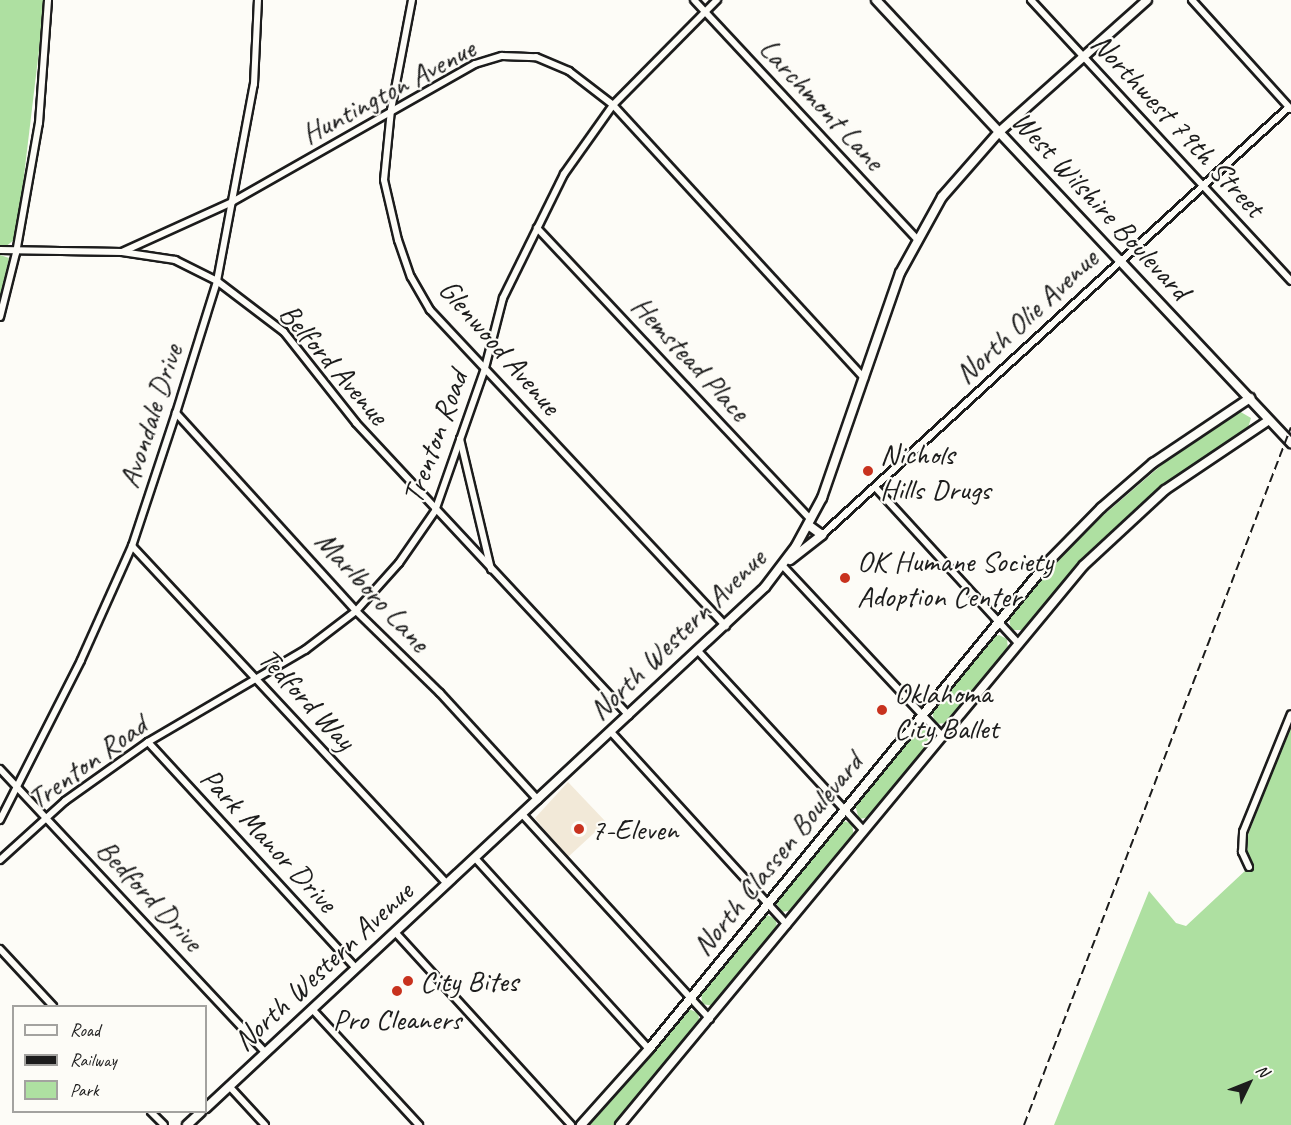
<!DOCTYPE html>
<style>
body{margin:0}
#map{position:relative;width:1291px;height:1125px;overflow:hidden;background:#fdfcf7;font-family:Caveat,sans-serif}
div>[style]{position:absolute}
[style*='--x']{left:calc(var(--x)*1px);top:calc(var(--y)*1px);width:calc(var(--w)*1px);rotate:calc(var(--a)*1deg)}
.built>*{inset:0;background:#f2e9d8}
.green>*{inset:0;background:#aee0a1}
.roads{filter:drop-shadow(2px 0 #1c1c1c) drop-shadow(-2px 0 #1c1c1c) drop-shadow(0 2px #1c1c1c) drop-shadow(0 -2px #1c1c1c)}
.minor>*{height:6px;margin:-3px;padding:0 3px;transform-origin:3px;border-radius:3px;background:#fdfcf7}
.tertiary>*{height:8px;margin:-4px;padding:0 4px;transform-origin:4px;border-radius:4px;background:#fdfcf7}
.secondary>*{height:8px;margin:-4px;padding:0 4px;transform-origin:4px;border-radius:4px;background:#fdfcf7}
.rail>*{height:2px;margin-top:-1px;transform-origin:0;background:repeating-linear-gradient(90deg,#1c1c1c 0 9px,transparent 0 13.5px)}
.dots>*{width:16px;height:16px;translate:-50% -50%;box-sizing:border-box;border:3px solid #fdfcf7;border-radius:50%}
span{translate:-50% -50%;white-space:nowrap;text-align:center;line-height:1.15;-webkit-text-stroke:4.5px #fdfcf7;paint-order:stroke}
.street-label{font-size:30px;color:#1c1c1c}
.poi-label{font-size:30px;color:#1c1c1c}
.left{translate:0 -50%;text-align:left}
.legend{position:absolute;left:12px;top:1005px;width:195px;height:108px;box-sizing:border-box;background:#fdfcf7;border:2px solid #a3a29f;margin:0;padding:8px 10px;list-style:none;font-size:18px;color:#1c1c1c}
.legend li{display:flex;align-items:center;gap:12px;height:30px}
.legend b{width:30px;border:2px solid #a3a29f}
.north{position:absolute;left:1219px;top:1053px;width:60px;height:60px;-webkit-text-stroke:4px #fdfcf7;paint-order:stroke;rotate:47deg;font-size:16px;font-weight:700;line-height:24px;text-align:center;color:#1c1c1c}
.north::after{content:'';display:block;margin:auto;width:21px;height:27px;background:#1c1c1c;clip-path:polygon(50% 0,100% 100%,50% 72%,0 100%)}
</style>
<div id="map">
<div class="built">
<i style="clip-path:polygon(568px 782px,606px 822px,567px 858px,535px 818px)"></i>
</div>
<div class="green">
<i style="clip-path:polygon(0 0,45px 0,23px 184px,14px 240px,5px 247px,0 246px)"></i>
<i style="clip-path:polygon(0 255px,9px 258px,0 301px)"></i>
<i style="clip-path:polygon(1239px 411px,1251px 418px,1248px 428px,1156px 493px,1082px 562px,1024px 630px,1011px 630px,1009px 618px,1077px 538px,1179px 450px)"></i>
<i style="clip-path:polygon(999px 635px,1007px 639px,1008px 649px,947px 723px,935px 724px,932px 711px,993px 637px)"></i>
<i style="clip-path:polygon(1291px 724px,1291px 1125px,1054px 1125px,1149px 891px,1176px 923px,1186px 926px,1247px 869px,1248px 835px)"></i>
<i style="clip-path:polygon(919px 729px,928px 731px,929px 746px,871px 817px,859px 819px,855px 805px)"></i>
<i style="clip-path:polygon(844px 821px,852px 824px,854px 837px,794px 910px,782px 912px,776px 903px,778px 897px)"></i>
<i style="clip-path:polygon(767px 915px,776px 919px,777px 930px,714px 1006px,702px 1004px,701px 991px)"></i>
<i style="clip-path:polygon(689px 1009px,698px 1013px,700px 1025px,639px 1099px,615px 1125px,587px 1125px)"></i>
</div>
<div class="roads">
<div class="minor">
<i style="--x:412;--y:0;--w:112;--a:100.8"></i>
<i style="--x:391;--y:110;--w:70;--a:95.7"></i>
<i style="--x:384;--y:180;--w:62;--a:76.9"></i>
<i style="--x:398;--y:240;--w:39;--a:71"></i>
<i style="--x:411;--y:277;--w:38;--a:60"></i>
<i style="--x:430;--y:310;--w:433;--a:46.9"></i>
<i style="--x:694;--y:0;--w:325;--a:47"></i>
<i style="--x:1031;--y:0;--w:383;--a:47.2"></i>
<i style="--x:1192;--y:0;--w:147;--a:47.8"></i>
<i style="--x:537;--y:228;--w:400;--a:46.8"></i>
<i style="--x:0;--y:250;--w:122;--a:0.9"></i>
<i style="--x:122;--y:252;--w:121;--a:-24.4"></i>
<i style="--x:232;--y:202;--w:279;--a:-29.6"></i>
<i style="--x:475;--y:64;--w:28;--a:-17"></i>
<i style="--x:502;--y:56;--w:34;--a:2"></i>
<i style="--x:536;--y:57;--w:36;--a:23"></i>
<i style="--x:569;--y:71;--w:56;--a:37.7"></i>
<i style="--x:613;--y:105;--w:371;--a:47.4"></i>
<i style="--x:122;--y:252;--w:54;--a:8.6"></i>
<i style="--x:175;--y:260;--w:47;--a:26.6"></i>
<i style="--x:217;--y:281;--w:84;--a:37.3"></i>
<i style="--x:284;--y:332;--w:116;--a:51.6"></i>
<i style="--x:356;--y:423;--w:400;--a:47"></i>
<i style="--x:0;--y:317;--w:66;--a:-76"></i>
<i style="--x:16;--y:253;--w:132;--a:-80"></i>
<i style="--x:39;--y:123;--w:123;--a:-85.8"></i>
<i style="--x:176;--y:413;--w:268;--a:47.7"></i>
<i style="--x:356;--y:611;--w:117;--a:44.3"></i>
<i style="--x:440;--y:693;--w:145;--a:47.5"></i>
<i style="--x:460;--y:439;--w:134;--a:76.6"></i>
<i style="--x:875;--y:487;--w:212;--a:47.5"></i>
<i style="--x:822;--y:535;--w:633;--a:-42.5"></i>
<i style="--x:132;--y:546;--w:462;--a:47"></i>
<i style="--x:783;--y:566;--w:233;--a:46.9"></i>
<i style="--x:699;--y:652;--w:243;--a:47.3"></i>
<i style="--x:611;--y:732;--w:261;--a:47.6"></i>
<i style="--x:148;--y:742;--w:307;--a:47.4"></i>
<i style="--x:0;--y:769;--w:388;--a:46.9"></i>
<i style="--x:522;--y:814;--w:278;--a:47.5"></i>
<i style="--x:0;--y:820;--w:179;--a:-63.1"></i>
<i style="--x:81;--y:660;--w:125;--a:-65.9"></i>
<i style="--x:132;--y:546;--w:140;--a:-71.7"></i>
<i style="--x:176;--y:413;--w:138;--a:-72.7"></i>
<i style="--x:217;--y:281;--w:200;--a:-79.4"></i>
<i style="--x:254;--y:84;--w:84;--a:-87.3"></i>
<i style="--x:475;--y:858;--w:258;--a:47.7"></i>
<i style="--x:0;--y:860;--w:88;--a:-42.2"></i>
<i style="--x:65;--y:801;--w:102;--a:-35.4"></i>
<i style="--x:148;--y:742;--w:182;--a:-30.4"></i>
<i style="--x:305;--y:650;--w:64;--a:-37.4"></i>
<i style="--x:356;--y:611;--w:64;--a:-48.1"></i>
<i style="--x:399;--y:563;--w:63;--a:-55.3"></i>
<i style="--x:435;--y:511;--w:151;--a:-70.7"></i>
<i style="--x:485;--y:368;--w:72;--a:-75.6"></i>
<i style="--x:503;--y:298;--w:138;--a:-63.8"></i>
<i style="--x:564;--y:174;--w:85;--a:-54.6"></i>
<i style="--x:613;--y:105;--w:148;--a:-45.3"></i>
<i style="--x:1249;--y:867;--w:17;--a:-115"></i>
<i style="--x:1242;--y:852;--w:20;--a:-87"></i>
<i style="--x:1243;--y:832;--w:127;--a:-67.9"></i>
<i style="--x:395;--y:932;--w:261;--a:47.6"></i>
<i style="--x:0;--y:949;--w:78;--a:47.1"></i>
<i style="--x:312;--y:1009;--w:158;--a:47.3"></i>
<i style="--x:229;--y:1086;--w:53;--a:47.3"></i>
<i style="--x:151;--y:1112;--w:18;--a:45"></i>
</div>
<div class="tertiary">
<i style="--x:876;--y:0;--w:180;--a:47"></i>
<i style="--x:581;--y:1125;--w:102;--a:-48.2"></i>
<i style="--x:649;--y:1049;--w:630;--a:-50.67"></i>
<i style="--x:1048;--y:562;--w:76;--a:-45.5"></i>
<i style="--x:1101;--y:508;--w:69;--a:-40.9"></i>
<i style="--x:1153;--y:463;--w:117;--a:-33.8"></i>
<i style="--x:620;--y:1125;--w:727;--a:-50.36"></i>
<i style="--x:1084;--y:565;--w:110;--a:-42.8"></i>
<i style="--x:1165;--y:490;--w:125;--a:-33.9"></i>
</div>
<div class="secondary">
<i style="--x:999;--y:132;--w:427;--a:46.8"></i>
<i style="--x:790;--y:560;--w:41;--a:-38"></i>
<i style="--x:822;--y:535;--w:17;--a:-144"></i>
<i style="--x:206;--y:1108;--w:764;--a:-42.98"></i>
<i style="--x:765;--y:587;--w:51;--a:-52.9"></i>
<i style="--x:796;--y:546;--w:55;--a:-61.6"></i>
<i style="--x:822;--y:498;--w:238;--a:-70.9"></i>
<i style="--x:900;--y:273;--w:87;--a:-61.1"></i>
<i style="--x:942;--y:197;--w:86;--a:-48.8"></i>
<i style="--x:999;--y:132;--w:198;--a:-41.7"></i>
<i style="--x:187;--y:1125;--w:19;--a:-43"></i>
</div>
</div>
<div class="rail">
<i style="--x:1024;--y:1125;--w:747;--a:-69.07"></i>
</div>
<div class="dots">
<i style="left:868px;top:471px;background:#c8321e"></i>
<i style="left:845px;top:578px;background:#c8321e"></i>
<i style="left:882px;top:710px;background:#c8321e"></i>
<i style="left:579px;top:829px;background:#c8321e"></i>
<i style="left:408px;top:981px;background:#c8321e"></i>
<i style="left:397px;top:991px;background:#c8321e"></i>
</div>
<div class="street-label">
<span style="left:388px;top:91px;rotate:-28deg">Huntington Avenue</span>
<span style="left:822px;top:104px;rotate:47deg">Larchmont Lane</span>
<span style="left:1178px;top:125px;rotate:47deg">Northwest 79th Street</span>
<span style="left:1101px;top:205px;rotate:47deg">West Wilshire Boulevard</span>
<span style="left:1026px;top:316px;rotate:-43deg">North Olie Avenue</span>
<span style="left:500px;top:347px;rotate:49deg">Glenwood Avenue</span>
<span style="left:691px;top:358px;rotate:47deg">Hemstead Place</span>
<span style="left:334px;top:364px;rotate:49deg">Belford Avenue</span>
<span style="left:150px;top:416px;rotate:-72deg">Avondale Drive</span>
<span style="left:435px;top:437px;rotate:-70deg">Trenton Road</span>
<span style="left:373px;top:591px;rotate:47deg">Marlboro Lane</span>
<span style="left:677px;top:634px;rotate:-44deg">North Western Avenue</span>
<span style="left:307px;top:699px;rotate:47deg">Tedford Way</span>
<span style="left:87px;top:762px;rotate:-36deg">Trenton Road</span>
<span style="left:269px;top:840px;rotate:47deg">Park Manor Drive</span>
<span style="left:777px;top:854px;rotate:-51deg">North Classen Boulevard</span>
<span style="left:150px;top:895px;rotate:47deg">Bedford Drive</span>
<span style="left:323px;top:966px;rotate:-43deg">North Western Avenue</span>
</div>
<div class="poi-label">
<span class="left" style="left:880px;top:471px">Nichols<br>Hills Drugs</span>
<span class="left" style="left:857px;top:578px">OK Humane Society<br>Adoption Center</span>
<span class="left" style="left:894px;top:710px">Oklahoma<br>City Ballet</span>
<span class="left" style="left:591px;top:829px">7-Eleven</span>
<span class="left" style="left:420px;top:981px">City Bites</span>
<span style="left:397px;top:1019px">Pro Cleaners</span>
</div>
<ul class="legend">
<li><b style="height:8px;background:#fdfcf7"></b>Road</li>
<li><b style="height:8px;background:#1c1c1c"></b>Railway</li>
<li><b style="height:16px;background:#aee0a1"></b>Park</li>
</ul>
<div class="north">N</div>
</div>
